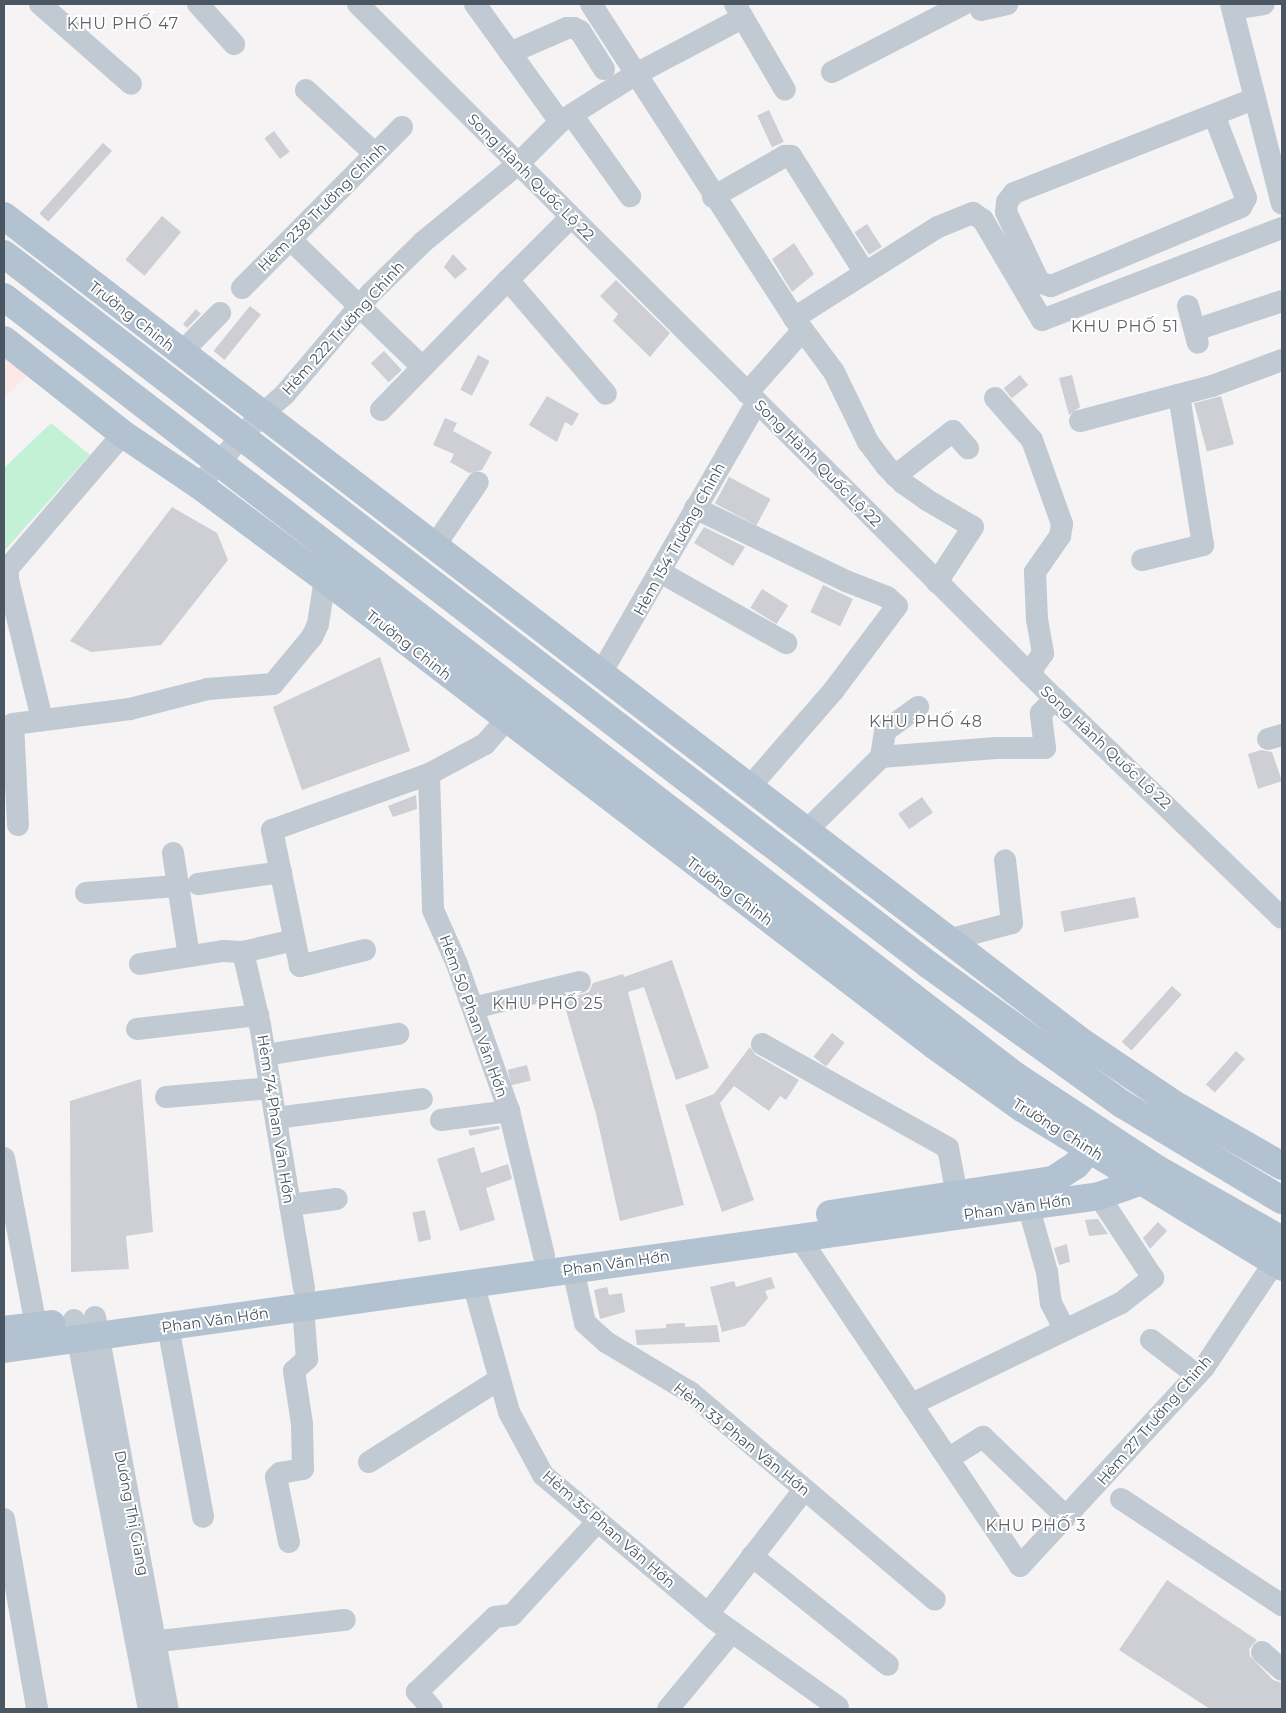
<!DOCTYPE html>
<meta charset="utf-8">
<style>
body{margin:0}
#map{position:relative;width:1286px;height:1713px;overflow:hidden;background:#f5f3f3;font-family:Montserrat,sans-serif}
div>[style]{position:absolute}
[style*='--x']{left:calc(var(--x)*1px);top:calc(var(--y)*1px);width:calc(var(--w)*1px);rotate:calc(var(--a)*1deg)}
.medical>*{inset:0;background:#fce8e6}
.green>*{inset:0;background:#c3f1d5}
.building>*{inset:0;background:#cdcfd5;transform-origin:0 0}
.minor>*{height:22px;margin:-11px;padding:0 11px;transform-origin:11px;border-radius:11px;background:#c1cad2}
.major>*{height:28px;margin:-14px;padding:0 14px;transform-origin:14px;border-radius:14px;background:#b3c2d1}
span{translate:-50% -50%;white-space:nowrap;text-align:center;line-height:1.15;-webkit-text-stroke:4px #fff;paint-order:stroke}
.street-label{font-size:15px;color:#4a5661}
.neighbourhood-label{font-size:16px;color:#5f6368;letter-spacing:1px}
.frame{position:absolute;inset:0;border:5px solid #4a5661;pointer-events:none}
</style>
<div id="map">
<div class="medical">
<i style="clip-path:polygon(4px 356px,29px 374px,4px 397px)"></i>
</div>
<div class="green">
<i style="clip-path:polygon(51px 423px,90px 455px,4px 551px,4px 468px)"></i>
</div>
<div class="building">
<i style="left:769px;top:110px;width:35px;height:13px;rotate:65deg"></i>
<i style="left:274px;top:131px;width:26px;height:12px;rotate:53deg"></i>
<i style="left:103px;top:143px;width:12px;height:95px;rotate:42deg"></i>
<i style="left:162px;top:216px;width:25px;height:57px;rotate:40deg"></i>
<i style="left:867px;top:224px;width:27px;height:15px;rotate:57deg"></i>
<i style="clip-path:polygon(794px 243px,814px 274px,792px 292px,772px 259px)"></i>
<i style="clip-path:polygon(453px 254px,467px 269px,455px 279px,444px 267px)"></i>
<i style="clip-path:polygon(616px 280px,670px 333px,650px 357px,613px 321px,618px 314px,600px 296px)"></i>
<i style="left:250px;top:306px;width:14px;height:58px;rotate:39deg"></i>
<i style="clip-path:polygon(196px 309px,201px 314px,187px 328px,183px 324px)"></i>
<i style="left:384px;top:351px;width:26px;height:18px;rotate:47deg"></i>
<i style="left:478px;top:355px;width:13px;height:39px;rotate:27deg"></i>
<i style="left:1020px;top:375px;width:13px;height:21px;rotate:51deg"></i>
<i style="clip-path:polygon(1072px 375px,1080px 407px,1069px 415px,1059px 378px)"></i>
<i style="clip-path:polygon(547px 396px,579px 414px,572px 426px,565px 422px,557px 442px,529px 425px)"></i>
<i style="left:1221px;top:396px;width:50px;height:28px;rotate:75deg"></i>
<i style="clip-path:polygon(445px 418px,457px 423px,453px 431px,492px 452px,482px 470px,469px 473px,450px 462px,454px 454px,433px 445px)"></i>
<i style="left:729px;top:477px;width:47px;height:30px;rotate:28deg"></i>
<i style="clip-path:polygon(172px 507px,217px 533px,228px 560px,161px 645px,91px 652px,70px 641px)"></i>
<i style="clip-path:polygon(704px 527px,745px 547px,733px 566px,694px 543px)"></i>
<i style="left:823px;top:585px;width:33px;height:30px;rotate:25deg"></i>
<i style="left:762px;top:589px;width:31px;height:22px;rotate:32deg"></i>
<i style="clip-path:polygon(380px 657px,410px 751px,302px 790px,273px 707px)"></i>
<i style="clip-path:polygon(1261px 750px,1272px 752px,1282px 781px,1258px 789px,1248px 754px)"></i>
<i style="clip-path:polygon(416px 795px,417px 809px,393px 817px,388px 806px)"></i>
<i style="left:922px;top:797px;width:19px;height:29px;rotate:55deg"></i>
<i style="left:1135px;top:897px;width:21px;height:76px;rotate:79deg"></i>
<i style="clip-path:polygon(672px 960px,709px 1068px,676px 1080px,644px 987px,628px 992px,684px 1205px,620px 1221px,596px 1114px,563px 1000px,589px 992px,593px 983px,623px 974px,624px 977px)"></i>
<i style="left:1172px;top:986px;width:13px;height:75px;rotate:42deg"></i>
<i style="left:832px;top:1033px;width:16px;height:30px;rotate:38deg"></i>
<i style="clip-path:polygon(750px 1047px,756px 1055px,799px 1080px,786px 1100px,780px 1096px,769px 1111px,734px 1086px,720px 1103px,754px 1200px,722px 1212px,685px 1105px,714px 1094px)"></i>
<i style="left:1236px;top:1051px;width:12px;height:45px;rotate:42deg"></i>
<i style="left:527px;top:1065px;width:16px;height:20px;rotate:76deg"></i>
<i style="clip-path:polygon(141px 1079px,153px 1232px,126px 1236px,129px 1269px,71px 1272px,70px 1101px)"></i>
<i style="clip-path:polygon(499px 1126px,500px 1129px,470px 1136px,468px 1130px)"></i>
<i style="clip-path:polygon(474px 1147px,481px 1173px,508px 1164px,512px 1179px,486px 1188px,495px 1220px,460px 1231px,437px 1159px)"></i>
<i style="left:425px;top:1210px;width:30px;height:13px;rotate:78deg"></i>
<i style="clip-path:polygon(1098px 1219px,1108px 1234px,1089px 1236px,1085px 1220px)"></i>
<i style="clip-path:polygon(1158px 1222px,1167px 1231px,1150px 1249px,1143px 1238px)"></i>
<i style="clip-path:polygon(1067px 1244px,1070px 1262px,1059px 1265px,1054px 1248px)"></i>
<i style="clip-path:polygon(771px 1277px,775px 1288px,765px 1291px,768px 1298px,745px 1326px,722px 1332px,710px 1287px,734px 1281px,736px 1287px)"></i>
<i style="clip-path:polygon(607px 1287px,609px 1295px,622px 1293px,625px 1312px,600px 1319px,594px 1290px)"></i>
<i style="clip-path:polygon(685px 1323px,685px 1327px,717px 1325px,720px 1342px,637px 1345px,635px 1330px,666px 1328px,666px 1324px)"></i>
<i style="clip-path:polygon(1167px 1580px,1257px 1640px,1249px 1649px,1250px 1656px,1273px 1680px,1282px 1683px,1282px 1709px,1210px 1709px,1119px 1650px)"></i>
</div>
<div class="minor">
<i style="--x:40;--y:4;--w:121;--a:41.3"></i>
<i style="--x:198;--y:4;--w:54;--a:48"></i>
<i style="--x:358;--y:4;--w:984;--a:44.92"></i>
<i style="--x:1055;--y:699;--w:315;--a:44"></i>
<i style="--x:475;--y:4;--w:145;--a:54.2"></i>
<i style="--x:591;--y:4;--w:374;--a:57.1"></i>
<i style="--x:794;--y:318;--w:67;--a:53.5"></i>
<i style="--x:834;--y:372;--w:78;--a:64.1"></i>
<i style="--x:868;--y:442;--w:30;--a:53"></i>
<i style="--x:886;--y:466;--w:24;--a:45"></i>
<i style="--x:903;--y:483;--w:29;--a:35"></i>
<i style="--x:927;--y:500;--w:53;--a:30.4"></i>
<i style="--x:973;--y:527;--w:66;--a:123.2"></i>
<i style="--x:735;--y:4;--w:99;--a:59.8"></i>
<i style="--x:1231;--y:4;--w:206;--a:75.7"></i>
<i style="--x:1233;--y:9;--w:31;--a:-9"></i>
<i style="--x:981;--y:10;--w:27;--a:-13"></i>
<i style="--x:510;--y:53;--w:62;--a:-23.7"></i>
<i style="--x:567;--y:28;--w:7;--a:0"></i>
<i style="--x:574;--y:28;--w:7;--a:27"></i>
<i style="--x:580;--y:31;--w:45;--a:57.7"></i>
<i style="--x:832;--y:72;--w:148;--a:-27.3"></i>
<i style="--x:306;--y:90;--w:94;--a:42.8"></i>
<i style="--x:572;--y:115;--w:100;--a:54.4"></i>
<i style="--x:1214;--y:115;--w:89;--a:68.9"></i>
<i style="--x:1246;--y:198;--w:10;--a:119"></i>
<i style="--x:1241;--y:207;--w:206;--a:157.4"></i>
<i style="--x:1051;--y:286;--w:13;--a:-162"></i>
<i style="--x:1039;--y:282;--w:77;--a:-115.2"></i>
<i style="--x:1006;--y:212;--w:10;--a:-84"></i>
<i style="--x:1007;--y:202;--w:11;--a:-52"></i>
<i style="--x:1014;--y:193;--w:258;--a:-21.4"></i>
<i style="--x:713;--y:197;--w:83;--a:-29.7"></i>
<i style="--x:785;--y:156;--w:6;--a:0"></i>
<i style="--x:791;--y:156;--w:138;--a:57.7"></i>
<i style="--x:291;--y:240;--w:181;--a:44.1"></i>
<i style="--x:508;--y:280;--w:89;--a:-45"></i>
<i style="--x:242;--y:288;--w:227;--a:-45.2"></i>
<i style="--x:1188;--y:306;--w:38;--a:75"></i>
<i style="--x:794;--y:318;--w:170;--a:-32.3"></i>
<i style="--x:938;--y:227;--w:38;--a:-22"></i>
<i style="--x:973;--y:213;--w:12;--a:35"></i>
<i style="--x:983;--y:220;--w:116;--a:59.5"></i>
<i style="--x:1042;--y:320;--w:257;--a:-21"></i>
<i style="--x:1195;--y:330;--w:92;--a:-18.4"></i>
<i style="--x:181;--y:353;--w:56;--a:-45.7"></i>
<i style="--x:747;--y:393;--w:84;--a:-48.4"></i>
<i style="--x:995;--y:398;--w:56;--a:48.6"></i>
<i style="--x:1032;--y:440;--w:89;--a:70.3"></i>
<i style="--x:1062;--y:524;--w:12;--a:99"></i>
<i style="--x:1060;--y:536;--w:44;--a:124.8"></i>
<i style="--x:1035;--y:572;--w:47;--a:87.6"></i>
<i style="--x:1037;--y:619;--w:35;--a:80"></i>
<i style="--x:1043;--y:653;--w:25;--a:124"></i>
<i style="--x:381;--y:410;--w:182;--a:-45.7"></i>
<i style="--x:508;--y:280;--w:150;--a:49.3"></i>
<i style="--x:1080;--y:421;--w:137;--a:-14.9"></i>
<i style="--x:1212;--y:386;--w:75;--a:-20.4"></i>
<i style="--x:895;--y:476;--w:73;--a:-37.8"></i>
<i style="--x:953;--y:431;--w:23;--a:49"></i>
<i style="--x:199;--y:485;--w:94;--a:-48.5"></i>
<i style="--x:261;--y:415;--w:32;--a:-41"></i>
<i style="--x:285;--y:394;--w:133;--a:-49.6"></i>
<i style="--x:371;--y:293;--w:73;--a:-44.4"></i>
<i style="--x:423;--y:242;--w:123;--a:-39.4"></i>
<i style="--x:518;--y:164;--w:59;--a:-45"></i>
<i style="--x:560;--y:122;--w:90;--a:-32.3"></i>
<i style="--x:636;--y:74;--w:120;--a:-27.8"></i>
<i style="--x:695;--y:508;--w:168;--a:25.8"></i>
<i style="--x:846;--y:581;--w:44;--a:21.3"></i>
<i style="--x:887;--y:597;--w:13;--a:42"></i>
<i style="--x:897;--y:606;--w:105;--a:126.9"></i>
<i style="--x:834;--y:690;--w:131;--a:131"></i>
<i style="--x:434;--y:547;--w:78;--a:-55.9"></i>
<i style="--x:1142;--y:560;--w:63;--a:-13.8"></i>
<i style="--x:1203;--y:545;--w:152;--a:-99.1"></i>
<i style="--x:660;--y:572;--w:145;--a:29.4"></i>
<i style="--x:600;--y:675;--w:315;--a:-60.1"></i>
<i style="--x:42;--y:719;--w:144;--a:-103.7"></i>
<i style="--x:8;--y:579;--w:11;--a:-90"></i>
<i style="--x:8;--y:568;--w:177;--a:-49.4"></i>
<i style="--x:1268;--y:739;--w:15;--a:-16"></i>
<i style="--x:881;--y:757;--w:115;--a:-4.5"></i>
<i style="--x:996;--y:748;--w:49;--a:0"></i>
<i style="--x:1045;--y:748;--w:35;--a:-97"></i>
<i style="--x:1041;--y:713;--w:20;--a:-45"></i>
<i style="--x:429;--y:774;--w:136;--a:88.3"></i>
<i style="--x:433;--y:910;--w:59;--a:66"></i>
<i style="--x:457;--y:964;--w:156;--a:70.5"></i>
<i style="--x:509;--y:1111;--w:149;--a:76.4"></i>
<i style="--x:18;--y:825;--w:101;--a:-92.8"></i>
<i style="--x:13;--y:724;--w:118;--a:-7.3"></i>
<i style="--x:130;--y:709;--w:81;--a:-14.4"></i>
<i style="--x:208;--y:689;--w:65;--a:-4.4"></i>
<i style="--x:273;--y:684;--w:61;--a:-50.3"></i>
<i style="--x:312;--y:637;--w:14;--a:-65"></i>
<i style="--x:318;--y:624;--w:46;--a:-81.2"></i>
<i style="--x:805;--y:832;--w:107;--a:-44.6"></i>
<i style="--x:881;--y:757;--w:26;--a:-81"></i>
<i style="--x:885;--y:731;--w:41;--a:-36"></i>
<i style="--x:173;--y:853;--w:104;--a:81.2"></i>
<i style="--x:198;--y:884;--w:84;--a:-8.2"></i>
<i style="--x:86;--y:893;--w:91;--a:-4.4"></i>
<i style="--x:948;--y:940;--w:66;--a:-14.9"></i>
<i style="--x:1012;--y:923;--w:63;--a:-96.3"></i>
<i style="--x:365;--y:950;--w:67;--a:166.2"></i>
<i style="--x:300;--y:966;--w:139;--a:-101.6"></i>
<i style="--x:272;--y:830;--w:167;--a:-19.6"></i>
<i style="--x:429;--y:774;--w:64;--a:-28.2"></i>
<i style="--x:485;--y:744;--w:32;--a:-49"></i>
<i style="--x:243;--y:952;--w:75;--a:76.9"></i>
<i style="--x:260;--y:1025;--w:267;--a:80.5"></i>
<i style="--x:140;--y:964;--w:84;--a:-8.9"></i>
<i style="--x:223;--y:951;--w:20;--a:3"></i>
<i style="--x:243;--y:952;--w:52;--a:-13.2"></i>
<i style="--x:473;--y:1008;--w:110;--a:-13.7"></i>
<i style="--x:137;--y:1029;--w:122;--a:-6.6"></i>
<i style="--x:762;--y:1044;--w:213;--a:29.2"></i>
<i style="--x:948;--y:1148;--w:48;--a:79.2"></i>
<i style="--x:265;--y:1055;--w:135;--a:-9"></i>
<i style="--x:166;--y:1097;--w:105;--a:-4.9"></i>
<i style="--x:276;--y:1118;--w:147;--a:-7.4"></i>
<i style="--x:441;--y:1120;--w:69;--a:-7.5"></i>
<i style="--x:4;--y:1158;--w:171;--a:79.2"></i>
<i style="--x:290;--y:1205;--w:47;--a:-7.3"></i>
<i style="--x:1028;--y:1205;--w:70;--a:74.2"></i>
<i style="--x:1047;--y:1272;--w:31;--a:83"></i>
<i style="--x:1051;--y:1303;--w:29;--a:63"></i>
<i style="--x:799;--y:1237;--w:396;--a:56.1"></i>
<i style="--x:1020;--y:1566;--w:272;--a:-47.2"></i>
<i style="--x:1205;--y:1366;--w:124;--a:-56.2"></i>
<i style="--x:573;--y:1269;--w:55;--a:77.5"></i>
<i style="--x:585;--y:1323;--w:28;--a:42"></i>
<i style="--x:606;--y:1342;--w:98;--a:30.8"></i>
<i style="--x:690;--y:1392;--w:321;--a:40.3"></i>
<i style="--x:473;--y:1283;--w:134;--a:74.4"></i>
<i style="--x:509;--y:1412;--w:72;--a:61.6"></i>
<i style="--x:543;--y:1475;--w:224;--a:40.1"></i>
<i style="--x:714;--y:1619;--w:152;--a:35.4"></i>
<i style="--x:95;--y:1317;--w:399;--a:79.5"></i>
<i style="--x:74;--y:1320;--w:396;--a:79.1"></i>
<i style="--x:168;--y:1326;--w:194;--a:79.6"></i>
<i style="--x:1151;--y:1340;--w:58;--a:37.3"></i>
<i style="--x:912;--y:1404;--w:232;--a:-25.8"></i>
<i style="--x:1121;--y:1303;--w:41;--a:-38"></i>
<i style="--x:1153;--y:1278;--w:98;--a:-123.4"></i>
<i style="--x:949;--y:1458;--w:40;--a:-32"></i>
<i style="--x:983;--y:1437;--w:115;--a:43.9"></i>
<i style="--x:369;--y:1462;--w:153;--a:-32.4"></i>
<i style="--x:1121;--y:1499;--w:193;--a:33.4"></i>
<i style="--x:4;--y:1519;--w:193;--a:80.1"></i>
<i style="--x:289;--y:1542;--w:66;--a:-101.3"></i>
<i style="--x:276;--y:1477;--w:6;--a:-45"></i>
<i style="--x:280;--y:1473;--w:23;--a:-10"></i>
<i style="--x:303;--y:1469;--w:45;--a:-91.3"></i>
<i style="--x:302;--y:1424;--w:54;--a:-98.6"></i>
<i style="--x:294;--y:1371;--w:18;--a:-43"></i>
<i style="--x:307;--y:1359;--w:52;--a:-94.4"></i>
<i style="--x:752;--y:1556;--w:174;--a:38.7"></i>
<i style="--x:708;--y:1614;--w:157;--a:-52.3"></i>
<i style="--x:142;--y:1643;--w:204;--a:-6.5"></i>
<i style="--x:1262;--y:1652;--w:27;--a:42"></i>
<i style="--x:432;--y:1709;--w:23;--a:-131"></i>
<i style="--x:417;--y:1692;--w:108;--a:-43.9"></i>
<i style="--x:495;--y:1617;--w:17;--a:-7"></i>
<i style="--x:512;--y:1615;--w:127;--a:-47.5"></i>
<i style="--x:668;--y:1709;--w:100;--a:-50.3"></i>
</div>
<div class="major">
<i style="--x:4;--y:216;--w:1354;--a:37.47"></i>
<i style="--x:1079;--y:1040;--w:118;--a:34"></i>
<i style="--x:1177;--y:1106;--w:121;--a:29.7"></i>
<i style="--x:4;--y:254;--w:1167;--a:37.55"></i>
<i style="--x:929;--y:965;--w:238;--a:35.8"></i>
<i style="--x:1122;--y:1104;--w:187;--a:31"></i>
<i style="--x:4;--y:297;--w:1279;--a:37.6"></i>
<i style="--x:1017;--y:1077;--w:168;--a:33.3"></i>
<i style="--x:1157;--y:1169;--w:144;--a:29.6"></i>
<i style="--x:4;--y:340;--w:152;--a:38.3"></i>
<i style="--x:123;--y:434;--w:92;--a:33.9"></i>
<i style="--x:199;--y:485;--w:157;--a:36.7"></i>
<i style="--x:325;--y:579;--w:767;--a:37.42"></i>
<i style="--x:934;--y:1045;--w:108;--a:35.6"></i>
<i style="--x:1022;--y:1108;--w:305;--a:31.4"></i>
<i style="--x:830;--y:1214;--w:226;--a:-8.7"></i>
<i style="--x:1053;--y:1180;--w:27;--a:-33"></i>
<i style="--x:1076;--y:1165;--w:38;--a:-49"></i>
<i style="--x:4;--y:1330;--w:48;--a:-7.1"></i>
<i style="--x:4;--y:1349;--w:1106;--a:-7.95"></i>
<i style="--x:1099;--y:1196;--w:46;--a:-19.2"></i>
<i style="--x:1142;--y:1181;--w:14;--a:-39"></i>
</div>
<div class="street-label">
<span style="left:531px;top:177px;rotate:45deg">Song Hành Quốc Lộ 22</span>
<span style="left:322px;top:207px;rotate:-45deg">Hẻm 238 Trường Chinh</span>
<span style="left:132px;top:316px;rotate:38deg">Trường Chinh</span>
<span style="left:343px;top:328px;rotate:-48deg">Hẻm 222 Trường Chinh</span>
<span style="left:818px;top:463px;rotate:45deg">Song Hành Quốc Lộ 22</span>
<span style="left:679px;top:539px;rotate:-61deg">Hẻm 154 Trường Chinh</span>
<span style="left:409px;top:645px;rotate:38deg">Trường Chinh</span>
<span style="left:1106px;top:747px;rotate:43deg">Song Hành Quốc Lộ 22</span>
<span style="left:730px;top:891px;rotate:37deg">Trường Chinh</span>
<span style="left:474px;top:1016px;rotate:70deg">Hẻm 50 Phan Văn Hớn</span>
<span style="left:276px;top:1119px;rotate:81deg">Hẻm 74 Phan Văn Hớn</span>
<span style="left:1058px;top:1129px;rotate:32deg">Trường Chinh</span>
<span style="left:1017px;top:1207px;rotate:-8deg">Phan Văn Hớn</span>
<span style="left:616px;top:1263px;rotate:-8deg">Phan Văn Hớn</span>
<span style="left:215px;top:1320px;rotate:-8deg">Phan Văn Hớn</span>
<span style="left:1154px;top:1420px;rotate:-49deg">Hẻm 27 Trường Chinh</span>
<span style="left:742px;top:1439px;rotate:39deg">Hẻm 33 Phan Văn Hớn</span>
<span style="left:132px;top:1513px;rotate:79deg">Dương Thị Giang</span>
<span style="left:609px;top:1529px;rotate:41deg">Hẻm 35 Phan Văn Hớn</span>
</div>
<div class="neighbourhood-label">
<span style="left:123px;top:24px">KHU PHỐ 47</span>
<span style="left:1125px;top:327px">KHU PHỐ 51</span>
<span style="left:926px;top:722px">KHU PHỐ 48</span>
<span style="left:548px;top:1004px">KHU PHỐ 25</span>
<span style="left:1036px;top:1526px">KHU PHỐ 3</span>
</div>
<div class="frame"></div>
</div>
